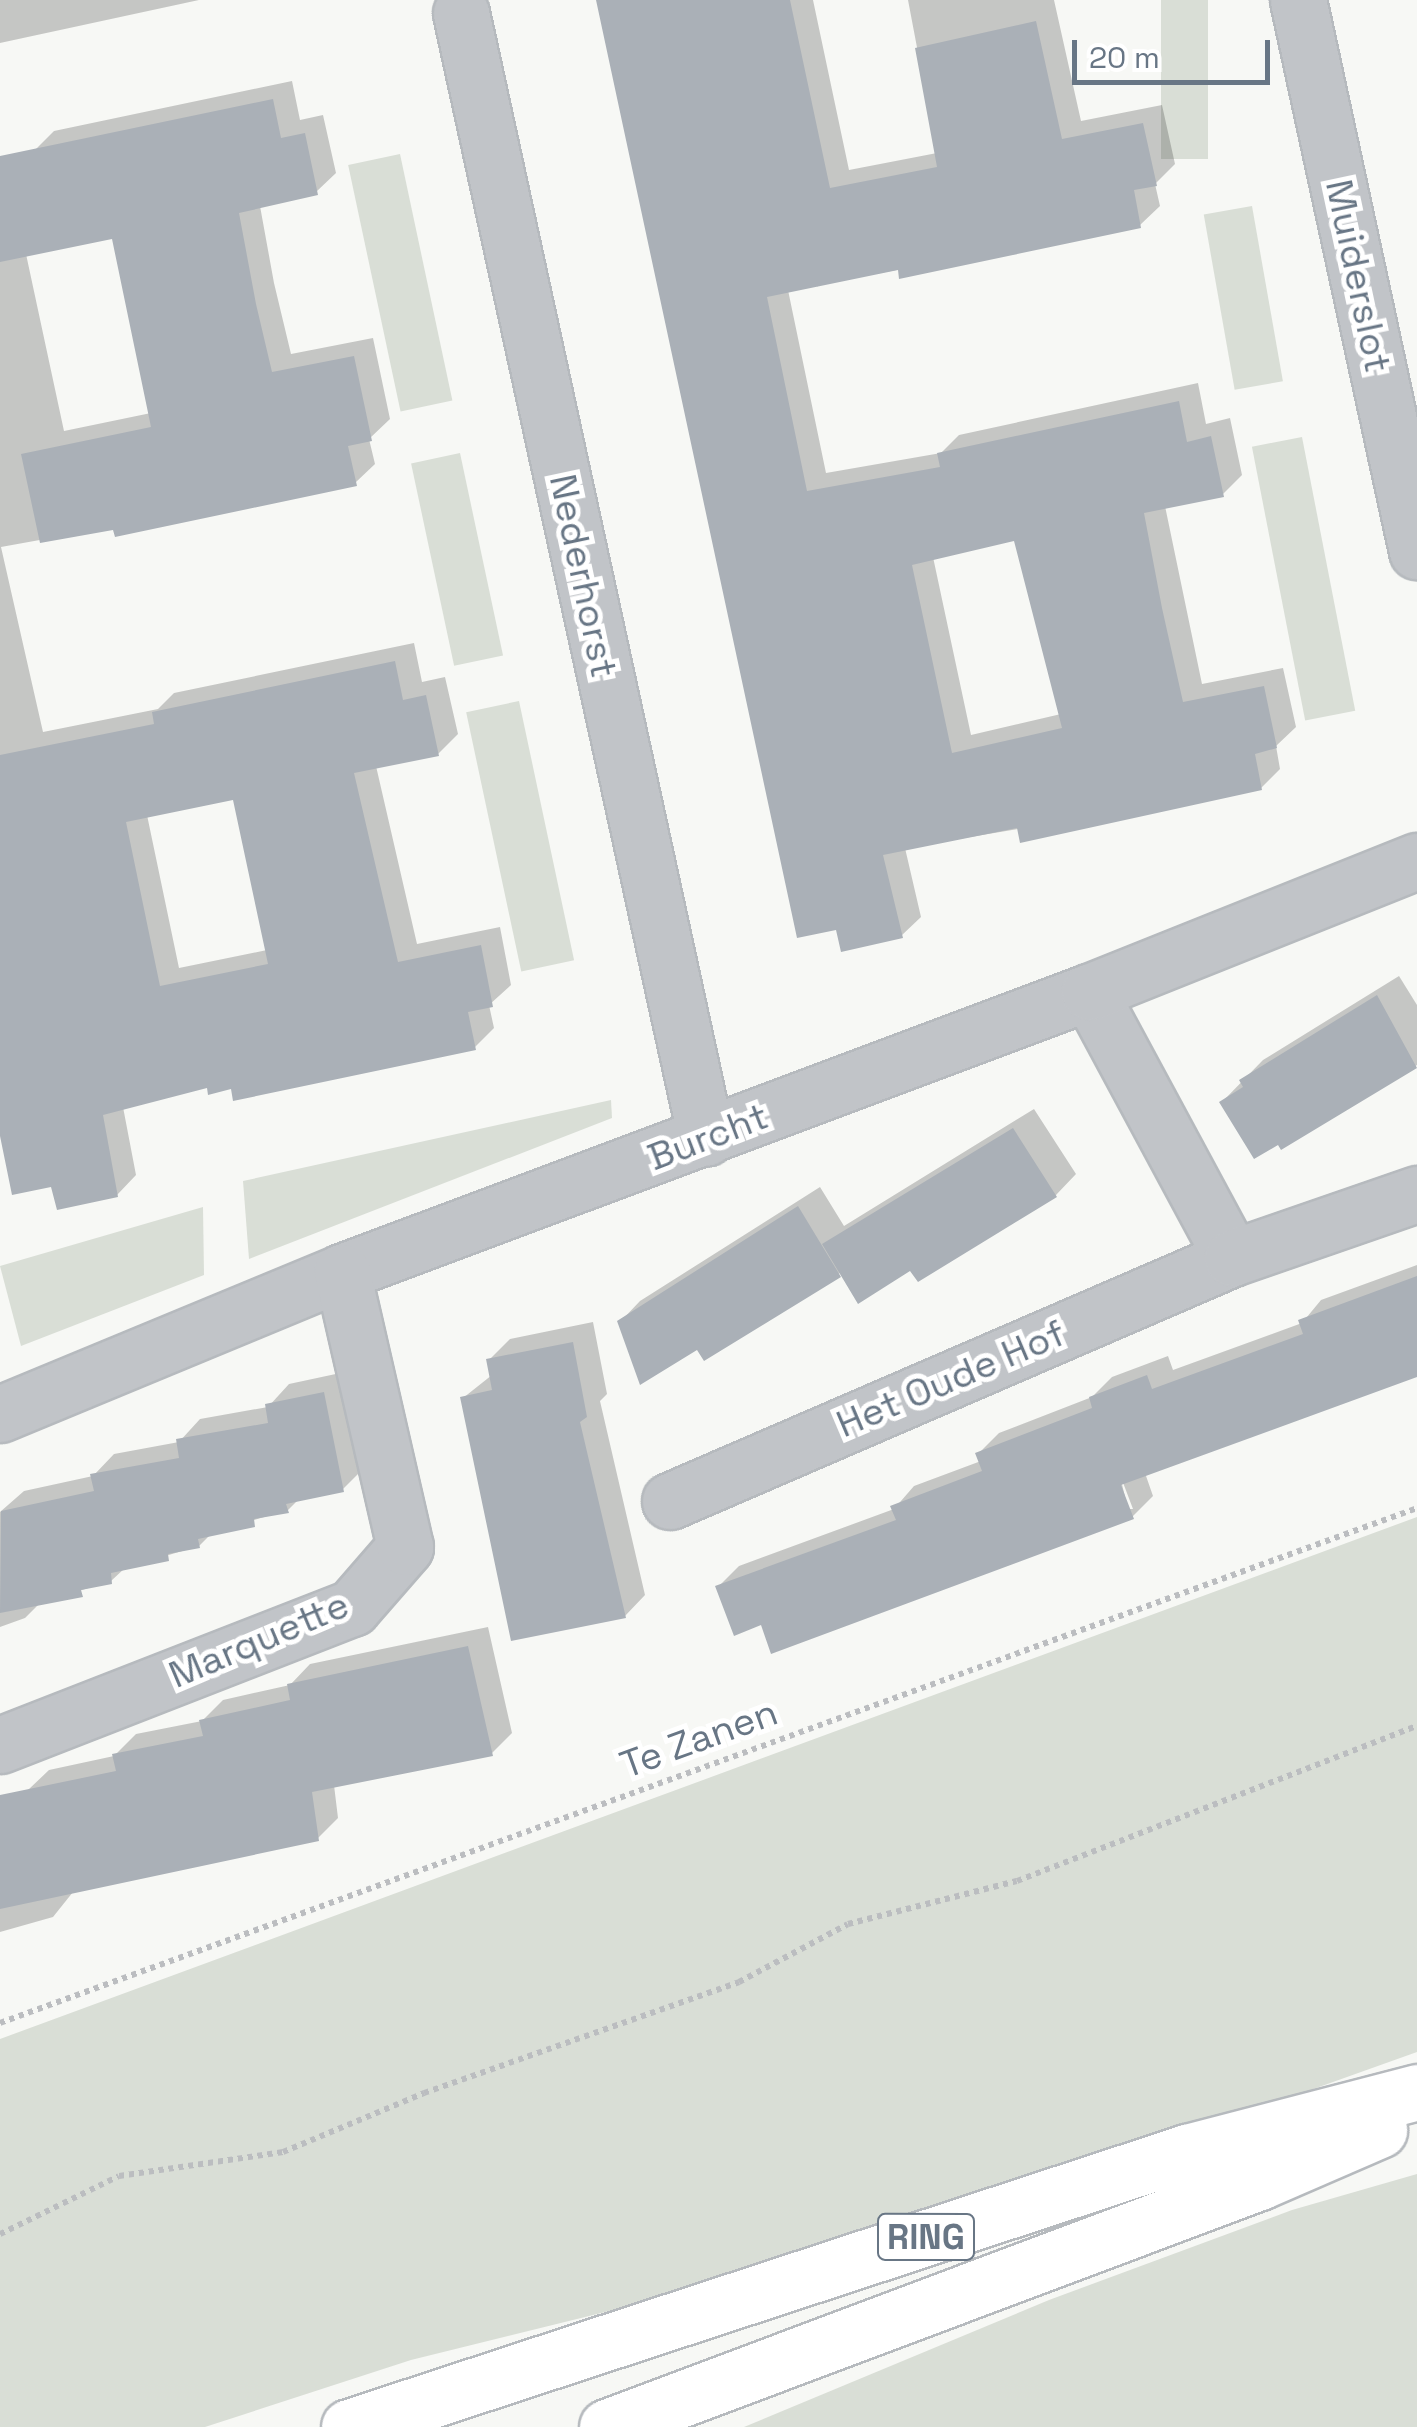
<!DOCTYPE html>
<style>
body{margin:0}
#map{position:relative;width:1417px;height:2427px;overflow:hidden;background:#f7f8f5;font-family:"Space Grotesk",sans-serif}
div>[style]{position:absolute}
[style*='--x']{left:calc(var(--x)*1px);top:calc(var(--y)*1px);width:calc(var(--w)*1px);rotate:calc(var(--a)*1deg)}
.green>*{inset:0;background:#d9ded6;transform-origin:0 0}
.shadow>*{inset:0;background:#0003}
.building>*{inset:0;background:#aab0b7}
.path>*{height:6px;margin-top:-3px;transform-origin:0;background:repeating-linear-gradient(90deg,#bbbdc0 0 5px,transparent 0 10px)}
.roads{filter:drop-shadow(2px 0 #b6babe) drop-shadow(-2px 0 #b6babe) drop-shadow(0 2px #b6babe) drop-shadow(0 -2px #b6babe)}
.minor>*{height:55px;margin:-27.5px;padding:0 27.5px;transform-origin:27.5px;border-radius:27.5px;background:#c1c4c8}
.primary>*{height:55px;margin:-27.5px;padding:0 27.5px;transform-origin:27.5px;border-radius:27.5px;background:#fff}
span{translate:-50% -50%;white-space:nowrap;text-align:center;line-height:1.15;-webkit-text-stroke:10px #fff;paint-order:stroke}
.shield-label span{padding:2px 8px;background:#fff;border:2px solid;border-radius:8px;-webkit-text-stroke-width:0}
.shield-label{font-size:35px;color:#687685;font-weight:700}
.street-label{font-size:38px;color:#687685}
.scale{position:absolute;left:1072px;top:40px;width:198px;height:45px;box-sizing:border-box;border:5px solid #687685;border-top:0;padding-left:12px;font-size:30px;line-height:35px;white-space:nowrap;color:#687685;-webkit-text-stroke:8px #fff;paint-order:stroke}
</style>
<div id="map">
<div class="green">
<i style="left:1161px;top:0;width:47px;height:159px"></i>
<i style="left:400px;top:154px;width:252px;height:53px;rotate:78deg"></i>
<i style="left:1252px;top:206px;width:178px;height:49px;rotate:80deg"></i>
<i style="left:1302px;top:437px;width:279px;height:51px;rotate:79deg"></i>
<i style="left:460px;top:453px;width:207px;height:50px;rotate:78deg"></i>
<i style="left:519px;top:701px;width:265px;height:54px;rotate:78deg"></i>
<i style="clip-path:polygon(611px 1100px,612px 1118px,249px 1259px,243px 1181px)"></i>
<i style="clip-path:polygon(203px 1207px,204px 1275px,21px 1346px,0 1266px)"></i>
<i style="clip-path:polygon(1417px 1517px,1417px 2052px,1148px 2148px,727px 2282px,411px 2360px,205px 2427px,0 2427px,0 2039px)"></i>
<i style="clip-path:polygon(1417px 2174px,1417px 2427px,744px 2427px,1049px 2300px,1292px 2210px)"></i>
</div>
<div class="shadow">
<i style="clip-path:polygon(0 0,199px 0,0 43px)"></i>
<i style="clip-path:polygon(evenodd,597px 0,813px 0,849px 170px,937px 153px,908px 0,1054px 0,1081px 121px,1162px 105px,1175px 164px,1155px 184px,1160px 206px,1140px 225px,788px 290px,826px 473px,941px 453px,959px 435px,1198px 383px,1206px 424px,1230px 418px,1242px 475px,1223px 494px,1165px 506px,1202px 684px,1283px 668px,1296px 727px,1276px 746px,1280px 769px,1261px 788px,905px 848px,921px 917px,901px 936px,597px 0,1016px 538px,1061px 714px,971px 735px,933px 557px,1016px 538px)"></i>
<i style="clip-path:polygon(evenodd,292px 81px,300px 120px,323px 115px,336px 173px,316px 192px,260px 206px,274px 283px,291px 354px,373px 338px,390px 419px,369px 439px,375px 464px,355px 483px,1px 547px,43px 732px,158px 709px,174px 693px,414px 643px,422px 682px,445px 677px,458px 734px,438px 754px,376px 766px,417px 944px,500px 927px,511px 985px,489px 1005px,494px 1028px,474px 1048px,209px 1085px,123px 1107px,136px 1175px,117px 1195px,53px 1184px,0 1125px,0 162px,35px 150px,54px 131px,292px 81px,114px 236px,151px 413px,64px 431px,26px 254px,114px 236px,292px 81px,235px 797px,267px 950px,179px 968px,147px 815px,235px 797px)"></i>
<i style="clip-path:polygon(1399px 976px,1417px 1005px,1417px 1065px,1282px 1147px,1222px 1102px,1263px 1060px)"></i>
<i style="clip-path:polygon(1034px 1109px,1076px 1174px,1056px 1195px,918px 1279px,911px 1268px,842px 1272px,698px 1347px,620px 1322px,640px 1301px,820px 1187px,844px 1226px)"></i>
<i style="clip-path:polygon(evenodd,1417px 1265px,1417px 1374px,1145px 1473px,1153px 1496px,1132px 1517px,762px 1622px,718px 1587px,739px 1566px,894px 1509px,914px 1486px,981px 1461px,978px 1454px,999px 1433px,1092px 1397px,1112px 1377px,1168px 1356px,1173px 1370px,1302px 1323px,1321px 1300px,1417px 1265px,1119px 1472px,1133px 1509px,1128px 1509px,1119px 1472px)"></i>
<i style="clip-path:polygon(593px 1322px,607px 1394px,600px 1401px,645px 1595px,625px 1616px,463px 1398px,492px 1375px,489px 1360px,510px 1339px)"></i>
<i style="clip-path:polygon(345px 1372px,364px 1468px,343px 1489px,300px 1498px,288px 1510px,213px 1532px,199px 1546px,125px 1568px,111px 1581px,40px 1603px,25px 1618px,0 1627px,0 1512px,24px 1491px,93px 1476px,114px 1454px,179px 1442px,200px 1419px,268px 1407px,289px 1384px)"></i>
<i style="clip-path:polygon(488px 1627px,512px 1733px,492px 1753px,334px 1785px,338px 1818px,317px 1839px,73px 1892px,53px 1917px,0 1932px,0 1798px,28px 1790px,49px 1770px,114px 1756px,136px 1734px,202px 1721px,223px 1700px,290px 1685px,310px 1664px)"></i>
</div>
<div class="building">
<i style="clip-path:polygon(evenodd,596px 0,790px 0,830px 188px,937px 167px,915px 48px,1036px 21px,1062px 139px,1143px 123px,1157px 186px,1134px 190px,1141px 228px,899px 279px,898px 270px,767px 297px,807px 491px,940px 467px,937px 453px,1179px 401px,1187px 442px,1211px 436px,1224px 497px,1144px 513px,1162px 608px,1183px 702px,1264px 686px,1277px 748px,1255px 754px,1262px 790px,1020px 843px,1017px 828px,883px 855px,903px 938px,841px 952px,836px 930px,797px 938px,596px 0,1014px 541px,1062px 728px,952px 753px,912px 565px,1014px 541px)"></i>
<i style="clip-path:polygon(273px 99px,281px 138px,305px 133px,318px 195px,239px 213px,256px 304px,272px 372px,354px 356px,372px 441px,348px 446px,357px 486px,115px 537px,113px 530px,40px 543px,21px 454px,151px 427px,112px 239px,0 262px,0 156px)"></i>
<i style="clip-path:polygon(evenodd,395px 661px,403px 700px,426px 695px,439px 756px,354px 773px,398px 962px,481px 945px,493px 1007px,468px 1012px,476px 1050px,233px 1101px,231px 1089px,208px 1095px,207px 1088px,103px 1115px,118px 1197px,57px 1210px,51px 1187px,12px 1195px,0 1136px,0 755px,154px 724px,152px 712px,395px 661px,233px 800px,268px 964px,160px 986px,126px 822px,233px 800px)"></i>
<i style="clip-path:polygon(1377px 995px,1417px 1068px,1281px 1150px,1278px 1145px,1254px 1159px,1219px 1102px,1243px 1087px,1239px 1080px)"></i>
<i style="clip-path:polygon(1013px 1128px,1057px 1197px,918px 1282px,910px 1271px,858px 1304px,822px 1244px)"></i>
<i style="clip-path:polygon(798px 1206px,841px 1277px,704px 1361px,697px 1350px,640px 1385px,617px 1321px)"></i>
<i style="clip-path:polygon(1417px 1276px,1417px 1377px,1121px 1485px,1134px 1519px,771px 1654px,761px 1625px,734px 1636px,715px 1586px,896px 1520px,890px 1506px,982px 1471px,975px 1453px,1092px 1408px,1089px 1397px,1147px 1375px,1152px 1389px,1303px 1334px,1298px 1320px)"></i>
<i style="clip-path:polygon(573px 1342px,587px 1417px,580px 1422px,626px 1618px,511px 1641px,460px 1397px,492px 1390px,486px 1359px)"></i>
<i style="clip-path:polygon(324px 1392px,344px 1492px,286px 1504px,289px 1513px,254px 1519px,255px 1527px,198px 1539px,200px 1548px,168px 1554px,169px 1561px,111px 1573px,112px 1584px,81px 1590px,83px 1597px,0 1613px,1px 1511px,94px 1491px,90px 1474px,179px 1458px,176px 1439px,268px 1423px,265px 1404px)"></i>
<i style="clip-path:polygon(468px 1646px,493px 1756px,312px 1792px,319px 1841px,0 1909px,0 1795px,116px 1771px,112px 1754px,203px 1736px,199px 1720px,290px 1700px,287px 1684px)"></i>
</div>
<div class="path">
<i style="--x:0;--y:2023;--w:1508;--a:-19.97"></i>
<i style="--x:0;--y:2234;--w:132;--a:-26"></i>
<i style="--x:119;--y:2176;--w:166;--a:-8.3"></i>
<i style="--x:283;--y:2152;--w:153;--a:-22.7"></i>
<i style="--x:424;--y:2093;--w:334;--a:-19.4"></i>
<i style="--x:739;--y:1982;--w:123;--a:-28"></i>
<i style="--x:848;--y:1924;--w:174;--a:-14.3"></i>
<i style="--x:1017;--y:1881;--w:429;--a:-21.2"></i>
</div>
<div class="roads">
<div class="minor">
<i style="--x:1298;--y:0;--w:564;--a:77.81"></i>
<i style="--x:461;--y:13;--w:1151;--a:77.71"></i>
<i style="--x:1089;--y:992;--w:302;--a:61.7"></i>
<i style="--x:0;--y:1414;--w:370;--a:-22.5"></i>
<i style="--x:342;--y:1272;--w:798;--a:-20.55"></i>
<i style="--x:1089;--y:992;--w:353;--a:-21.8"></i>
<i style="--x:670;--y:1501;--w:612;--a:-23.38"></i>
<i style="--x:1232;--y:1258;--w:196;--a:-19.1"></i>
<i style="--x:0;--y:1745;--w:378;--a:-21.3"></i>
<i style="--x:352;--y:1608;--w:81;--a:-49"></i>
<i style="--x:405;--y:1547;--w:282;--a:-102.9"></i>
</div>
<div class="primary">
<i style="--x:349;--y:2427;--w:882;--a:-18.17"></i>
<i style="--x:1187;--y:2152;--w:238;--a:-14.6"></i>
<i style="--x:607;--y:2427;--w:697;--a:-20.59"></i>
<i style="--x:1259;--y:2182;--w:131;--a:-23.4"></i>
</div>
</div>
<div class="shield-label">
<span style="left:926px;top:2237px">RING</span>
</div>
<div class="street-label">
<span style="left:1358px;top:276px;rotate:78deg">Muiderslot</span>
<span style="left:583px;top:576px;rotate:78deg">Nederhorst</span>
<span style="left:708px;top:1137px;rotate:-21deg">Burcht</span>
<span style="left:951px;top:1379px;rotate:-23deg">Het Oude Hof</span>
<span style="left:259px;top:1640px;rotate:-23deg">Marquette</span>
<span style="left:699px;top:1739px;rotate:-20deg">Te Zanen</span>
</div>
<div class="scale">20 m</div>
</div>
